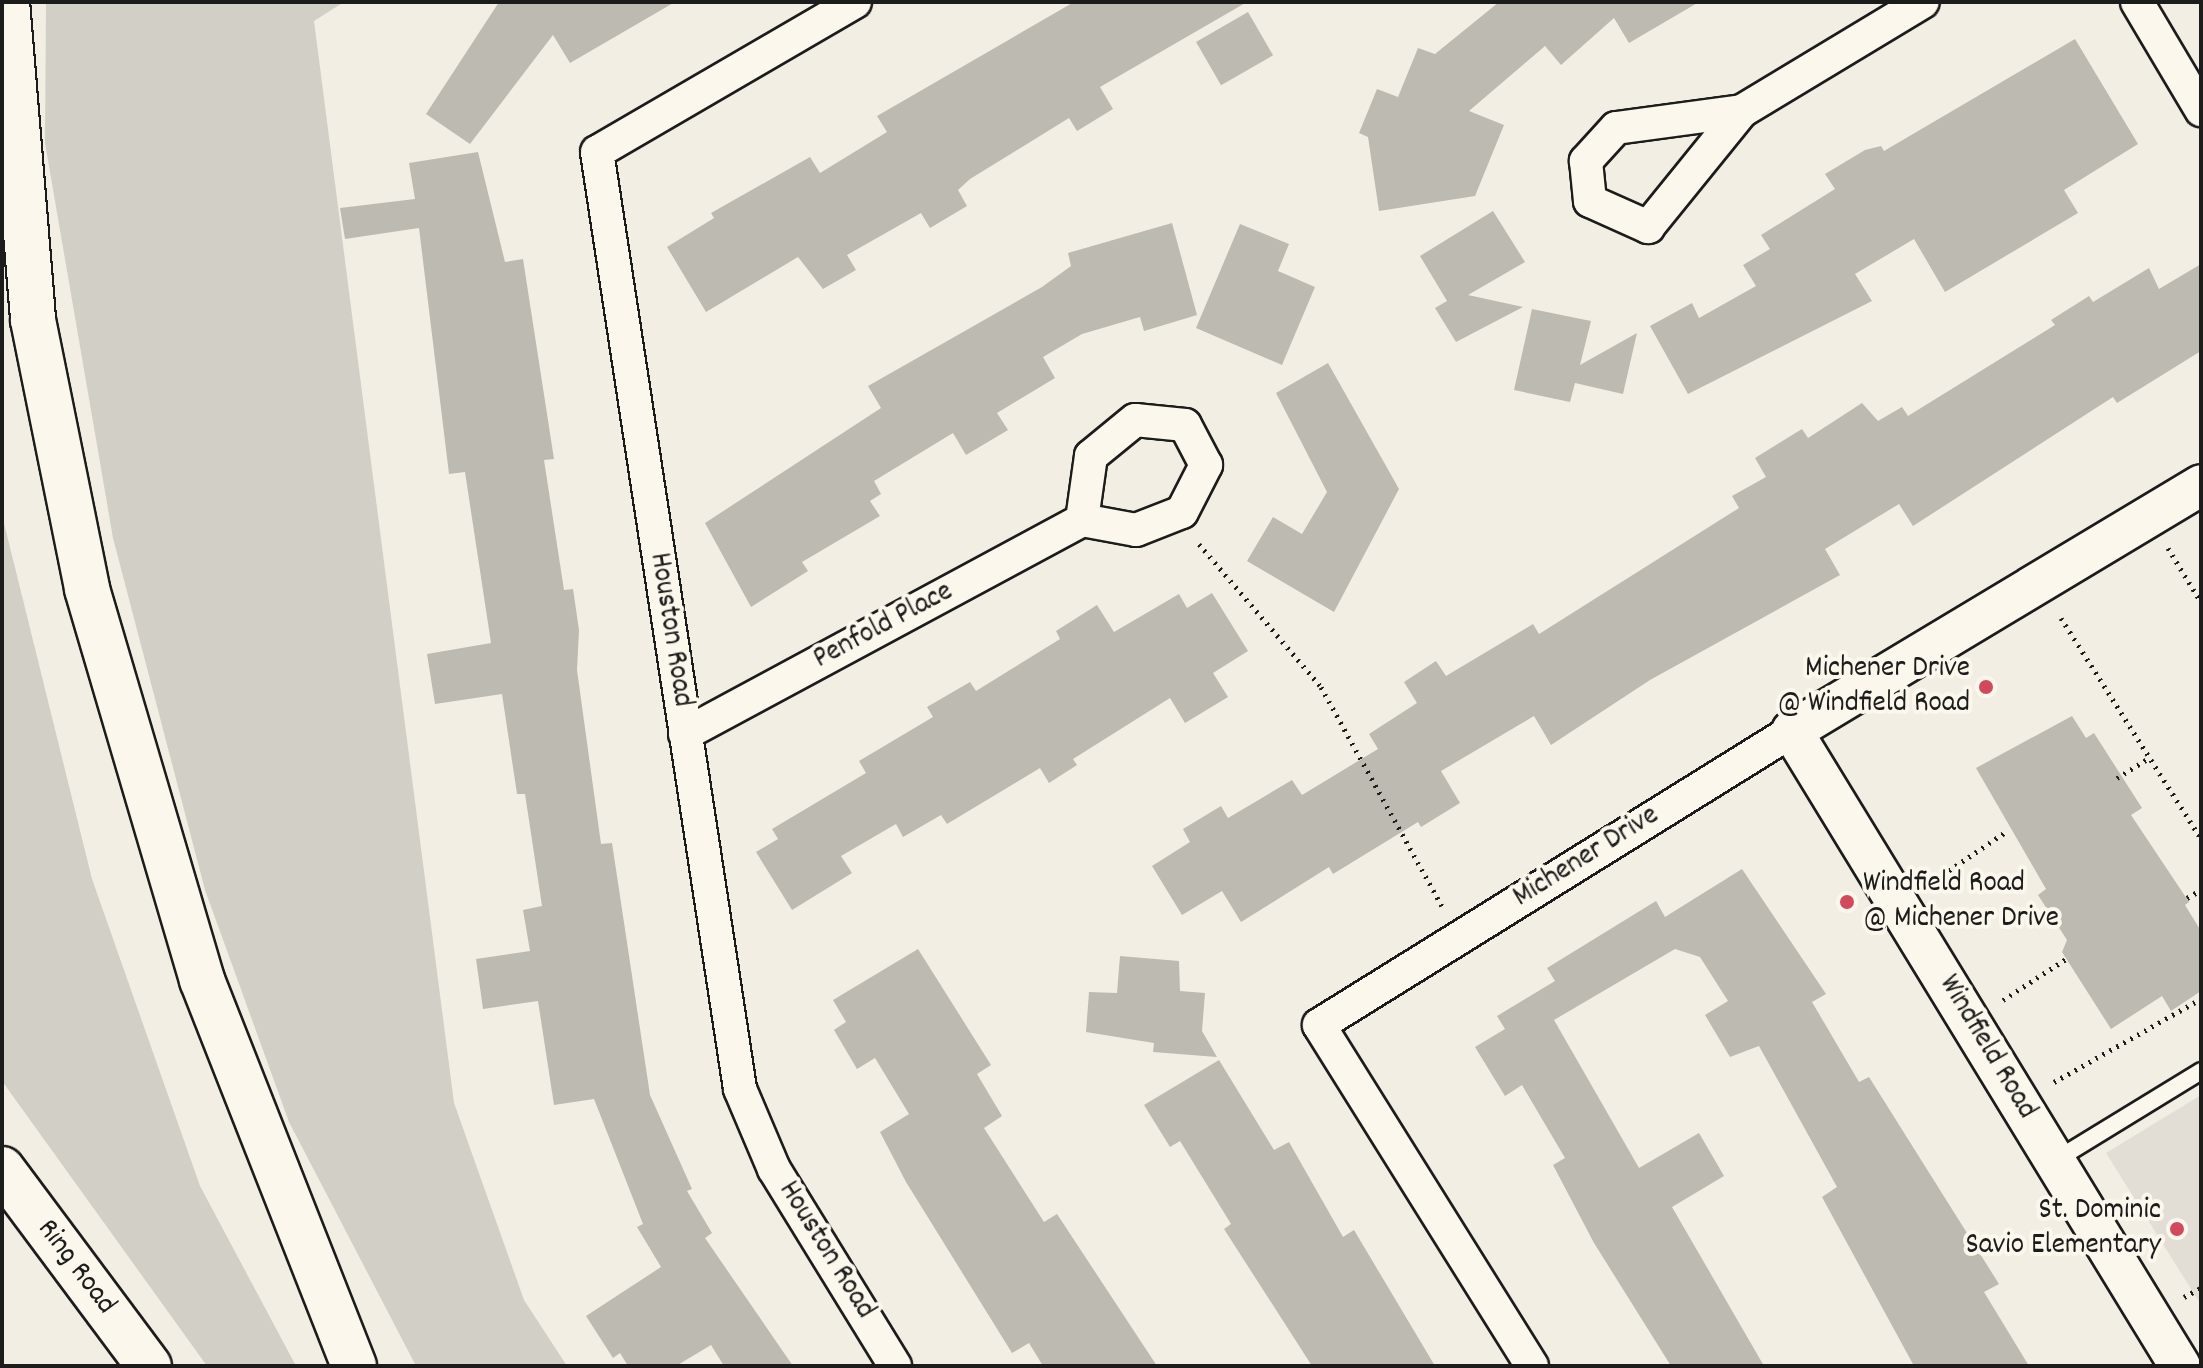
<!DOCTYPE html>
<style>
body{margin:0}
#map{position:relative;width:2203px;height:1368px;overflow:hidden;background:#f2eee4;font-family:Dekko,sans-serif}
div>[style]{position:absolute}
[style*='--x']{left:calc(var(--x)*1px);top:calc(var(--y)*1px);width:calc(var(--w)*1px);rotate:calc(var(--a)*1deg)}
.built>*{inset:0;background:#e2ded5}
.green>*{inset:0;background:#d2cfc6}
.building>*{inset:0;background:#bdbab1;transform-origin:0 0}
.path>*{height:5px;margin-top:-2.5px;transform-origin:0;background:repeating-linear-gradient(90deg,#1c1c1c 0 2px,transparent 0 8px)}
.roads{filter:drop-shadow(2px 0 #1c1c1c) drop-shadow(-2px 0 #1c1c1c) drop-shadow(0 2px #1c1c1c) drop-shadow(0 -2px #1c1c1c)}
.service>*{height:16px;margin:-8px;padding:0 8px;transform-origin:8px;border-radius:8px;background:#fbf7ec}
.minor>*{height:32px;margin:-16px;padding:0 16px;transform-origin:16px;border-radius:16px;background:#fbf7ec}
.tertiary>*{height:40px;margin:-20px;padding:0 20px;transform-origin:20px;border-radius:20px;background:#fbf7ec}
.motorway>*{height:44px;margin:-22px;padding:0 22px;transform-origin:22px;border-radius:22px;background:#fbf7ec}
.dots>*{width:22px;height:22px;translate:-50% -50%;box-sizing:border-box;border:4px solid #fbf7ec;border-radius:50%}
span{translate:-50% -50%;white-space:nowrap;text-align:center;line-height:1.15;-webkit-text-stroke:8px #fbf7ec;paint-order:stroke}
.street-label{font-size:30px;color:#1c1c1c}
.poi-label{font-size:30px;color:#1c1c1c}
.right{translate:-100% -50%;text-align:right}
.left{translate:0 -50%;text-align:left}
.frame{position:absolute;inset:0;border:4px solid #1c1c1c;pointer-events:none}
</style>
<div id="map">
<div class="built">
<i style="clip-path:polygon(2201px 1095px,2201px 1305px,2106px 1153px)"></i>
</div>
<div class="green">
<i style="clip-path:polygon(46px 2px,344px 2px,314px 21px,454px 1103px,524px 1300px,567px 1366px,416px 1366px,289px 1122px,205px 890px,113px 538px,45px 143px)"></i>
<i style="clip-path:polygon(2px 515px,92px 879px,200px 1186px,296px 1366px,207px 1366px,2px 1081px)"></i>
</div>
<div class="building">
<i style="clip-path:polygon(499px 2px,675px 2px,570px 63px,553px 35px,470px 144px,426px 114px)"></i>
<i style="clip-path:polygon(1074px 2px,1247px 2px,1100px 87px,1113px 109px,1077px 131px,1069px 118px,970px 179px,958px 190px,967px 206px,930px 228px,921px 213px,847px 255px,856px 270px,823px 289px,798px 257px,706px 312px,667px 247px,714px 218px,711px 213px,810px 157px,820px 173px,887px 132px,877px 116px)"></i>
<i style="clip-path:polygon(1499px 2px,1699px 2px,1629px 43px,1614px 18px,1561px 65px,1545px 46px,1469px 111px,1504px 125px,1475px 196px,1379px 211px,1368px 137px,1359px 133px,1377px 89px,1398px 97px,1418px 48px,1435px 54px)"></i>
<i style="left:1248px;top:12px;width:50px;height:60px;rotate:60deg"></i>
<i style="clip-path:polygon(2075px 39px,2138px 144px,2064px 190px,2078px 213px,1945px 292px,1914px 239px,1855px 274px,1872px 301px,1688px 394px,1650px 326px,1692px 303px,1699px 318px,1756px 286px,1743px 265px,1770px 249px,1761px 235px,1835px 189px,1825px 174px,1865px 150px,1881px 146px,1884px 151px)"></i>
<i style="clip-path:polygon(478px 152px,505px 262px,523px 259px,554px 459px,544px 460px,564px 590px,573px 589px,579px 630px,577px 670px,601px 844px,612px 843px,650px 1095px,692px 1189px,687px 1191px,712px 1233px,705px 1238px,793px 1366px,724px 1366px,711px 1345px,676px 1366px,628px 1366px,620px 1353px,613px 1358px,586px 1316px,661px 1267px,637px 1227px,643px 1224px,594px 1099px,554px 1105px,538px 1001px,483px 1009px,476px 959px,530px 951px,523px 910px,542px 906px,525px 794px,517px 794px,502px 694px,435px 704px,427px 654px,491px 643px,465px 472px,449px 474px,419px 228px,345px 239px,340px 208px,415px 199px,409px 163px)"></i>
<i style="clip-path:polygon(1493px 211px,1525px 262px,1468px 295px,1523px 307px,1456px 342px,1435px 308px,1447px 301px,1420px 256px)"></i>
<i style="clip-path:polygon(1172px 223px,1197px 315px,1144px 331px,1140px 317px,1082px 334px,1043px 357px,1055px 378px,997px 413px,1008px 430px,966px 455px,953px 433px,874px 481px,881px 494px,870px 501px,880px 516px,802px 562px,808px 571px,751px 607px,705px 523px,881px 408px,868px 386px,1042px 287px,1071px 266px,1068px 253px)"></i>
<i style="clip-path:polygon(1240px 224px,1289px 244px,1278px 271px,1315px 287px,1282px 365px,1196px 328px)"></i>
<i style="clip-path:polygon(2201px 264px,2201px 351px,2117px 403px,2113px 397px,1913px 526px,1899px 504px,1825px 549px,1840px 575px,1650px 680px,1551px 745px,1534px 716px,1441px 771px,1460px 803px,1421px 827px,1418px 822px,1333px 874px,1329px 867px,1241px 922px,1222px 891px,1182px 915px,1152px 866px,1190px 842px,1183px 829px,1221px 806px,1228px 818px,1292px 780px,1302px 795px,1378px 749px,1369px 734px,1417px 703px,1404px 682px,1436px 661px,1446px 676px,1533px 624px,1539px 634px,1739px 508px,1732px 496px,1766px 477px,1755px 458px,1802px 429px,1808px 438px,1862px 403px,1878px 421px,1902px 407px,1908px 416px,2055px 325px,2051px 320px,2089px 296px,2093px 302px,2149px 268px,2159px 289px)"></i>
<i style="clip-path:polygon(1532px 309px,1591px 321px,1580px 365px,1637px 333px,1623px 394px,1575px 383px,1570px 402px,1514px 390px)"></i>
<i style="clip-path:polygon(1328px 363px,1399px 489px,1334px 612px,1247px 561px,1273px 517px,1302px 534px,1327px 492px,1276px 393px)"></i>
<i style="clip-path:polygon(1212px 593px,1248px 651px,1213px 673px,1228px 697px,1185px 723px,1170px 698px,1073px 759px,1077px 765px,1049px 783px,1040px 768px,947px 824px,941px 815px,903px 837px,896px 824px,841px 856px,852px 873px,792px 910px,756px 852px,778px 839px,772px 829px,866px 773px,859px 761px,933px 717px,927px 707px,970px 682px,976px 691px,1060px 639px,1056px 631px,1097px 605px,1114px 632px,1179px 594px,1187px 608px)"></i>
<i style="clip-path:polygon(2072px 716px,2086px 738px,2094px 733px,2142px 808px,2131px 815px,2189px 902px,2185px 905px,2201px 931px,2201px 991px,2171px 1011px,2162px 996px,2111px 1029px,2062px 952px,2067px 940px,2038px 895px,2046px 889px,1976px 768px)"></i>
<i style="clip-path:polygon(1742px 869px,1826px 994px,1812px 1002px,1859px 1082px,1869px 1077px,1999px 1284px,1984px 1292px,2029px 1366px,1914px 1366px,1822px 1197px,1837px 1187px,1759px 1046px,1730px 1057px,1705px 1015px,1728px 1001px,1700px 957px,1675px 949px,1554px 1020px,1639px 1168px,1699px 1133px,1724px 1176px,1672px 1207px,1764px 1366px,1671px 1366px,1594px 1243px,1553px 1165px,1565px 1158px,1522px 1085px,1505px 1096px,1475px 1047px,1505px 1029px,1497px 1016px,1555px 981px,1547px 968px,1656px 901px,1665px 917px)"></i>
<i style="clip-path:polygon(918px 949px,991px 1065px,977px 1074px,1002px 1116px,984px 1128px,1044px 1222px,1057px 1214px,1157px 1366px,1043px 1366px,1029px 1343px,1012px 1353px,906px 1182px,880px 1132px,909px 1114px,875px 1058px,857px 1069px,834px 1030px,846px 1022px,833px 1000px)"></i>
<i style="clip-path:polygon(1120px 956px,1179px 961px,1180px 991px,1205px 993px,1202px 1031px,1217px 1057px,1153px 1052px,1154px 1043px,1086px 1032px,1089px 992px,1117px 993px)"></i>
<i style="clip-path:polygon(1219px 1060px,1274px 1150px,1289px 1142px,1343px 1237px,1354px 1230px,1435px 1366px,1312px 1366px,1224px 1229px,1231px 1224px,1180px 1141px,1170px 1147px,1144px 1105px)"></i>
</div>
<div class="path">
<i style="--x:1199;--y:544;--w:188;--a:49.5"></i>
<i style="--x:1321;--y:687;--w:250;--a:61.1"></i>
<i style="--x:2168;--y:548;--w:63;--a:58.6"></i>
<i style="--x:2061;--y:618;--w:262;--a:57.6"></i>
<i style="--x:2117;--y:778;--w:39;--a:-32"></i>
<i style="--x:1929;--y:884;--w:91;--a:-34.2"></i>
<i style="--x:2187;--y:898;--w:16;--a:-30"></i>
<i style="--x:2003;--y:1000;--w:75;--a:-33.1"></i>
<i style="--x:2054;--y:1082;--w:169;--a:-29.5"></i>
<i style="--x:2184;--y:1297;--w:19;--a:-28"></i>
</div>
<div class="roads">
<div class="service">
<i style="--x:2056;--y:1160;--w:170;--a:-31.5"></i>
</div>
<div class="minor">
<i style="--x:855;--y:2;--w:298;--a:149.8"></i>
<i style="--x:597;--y:152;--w:948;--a:81.32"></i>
<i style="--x:740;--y:1089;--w:87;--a:67"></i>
<i style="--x:774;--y:1169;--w:231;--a:58.4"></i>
<i style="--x:2137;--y:2;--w:126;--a:59.3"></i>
<i style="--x:1742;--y:111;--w:127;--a:172.3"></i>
<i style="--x:1616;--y:128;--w:45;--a:132.3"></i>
<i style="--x:1586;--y:161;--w:40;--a:84.3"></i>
<i style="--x:1590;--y:201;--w:64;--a:24.1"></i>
<i style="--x:1648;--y:227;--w:149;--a:-51"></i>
<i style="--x:1742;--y:111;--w:211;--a:-31.1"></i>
<i style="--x:685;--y:734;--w:451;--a:-28.3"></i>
<i style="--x:1082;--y:520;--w:55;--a:10.5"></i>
<i style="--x:1136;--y:530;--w:49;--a:-21.4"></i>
<i style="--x:1182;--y:512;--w:53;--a:-62.9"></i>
<i style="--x:1206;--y:465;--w:45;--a:-117.7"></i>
<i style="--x:1185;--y:425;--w:50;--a:-174.3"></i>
<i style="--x:1135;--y:420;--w:57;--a:140.7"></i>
<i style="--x:1091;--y:456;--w:65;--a:98"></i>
<i style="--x:1532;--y:1366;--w:402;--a:-122"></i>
<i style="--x:1319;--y:1025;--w:557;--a:-31.86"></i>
</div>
<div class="tertiary">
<i style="--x:2180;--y:1366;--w:744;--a:-121.43"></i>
<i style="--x:1792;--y:731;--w:477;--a:-31"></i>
</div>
<div class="motorway">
<i style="--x:7;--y:2;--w:319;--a:85.3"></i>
<i style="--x:33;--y:320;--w:274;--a:78.6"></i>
<i style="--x:87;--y:589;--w:408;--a:73.6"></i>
<i style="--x:202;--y:980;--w:415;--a:68.5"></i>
<i style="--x:2;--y:1169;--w:246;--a:53.3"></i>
</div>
</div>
<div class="dots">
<i style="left:1986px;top:687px;background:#d1495b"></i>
<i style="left:1847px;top:902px;background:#d1495b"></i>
<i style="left:2177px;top:1229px;background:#d1495b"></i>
</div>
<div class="street-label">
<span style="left:884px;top:627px;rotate:-28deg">Penfold Place</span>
<span style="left:669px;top:630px;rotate:81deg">Houston Road</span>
<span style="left:1587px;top:858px;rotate:-32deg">Michener Drive</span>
<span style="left:1986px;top:1048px;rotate:59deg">Windfield Road</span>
<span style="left:825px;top:1251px;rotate:58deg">Houston Road</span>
<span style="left:75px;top:1268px;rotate:53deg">Ring Road</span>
</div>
<div class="poi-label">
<span class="right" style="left:1970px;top:687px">Michener Drive<br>@ Windfield Road</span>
<span class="left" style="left:1863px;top:902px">Windfield Road<br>@ Michener Drive</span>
<span class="right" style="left:2161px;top:1229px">St. Dominic<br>Savio Elementary</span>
</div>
<div class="frame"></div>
</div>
